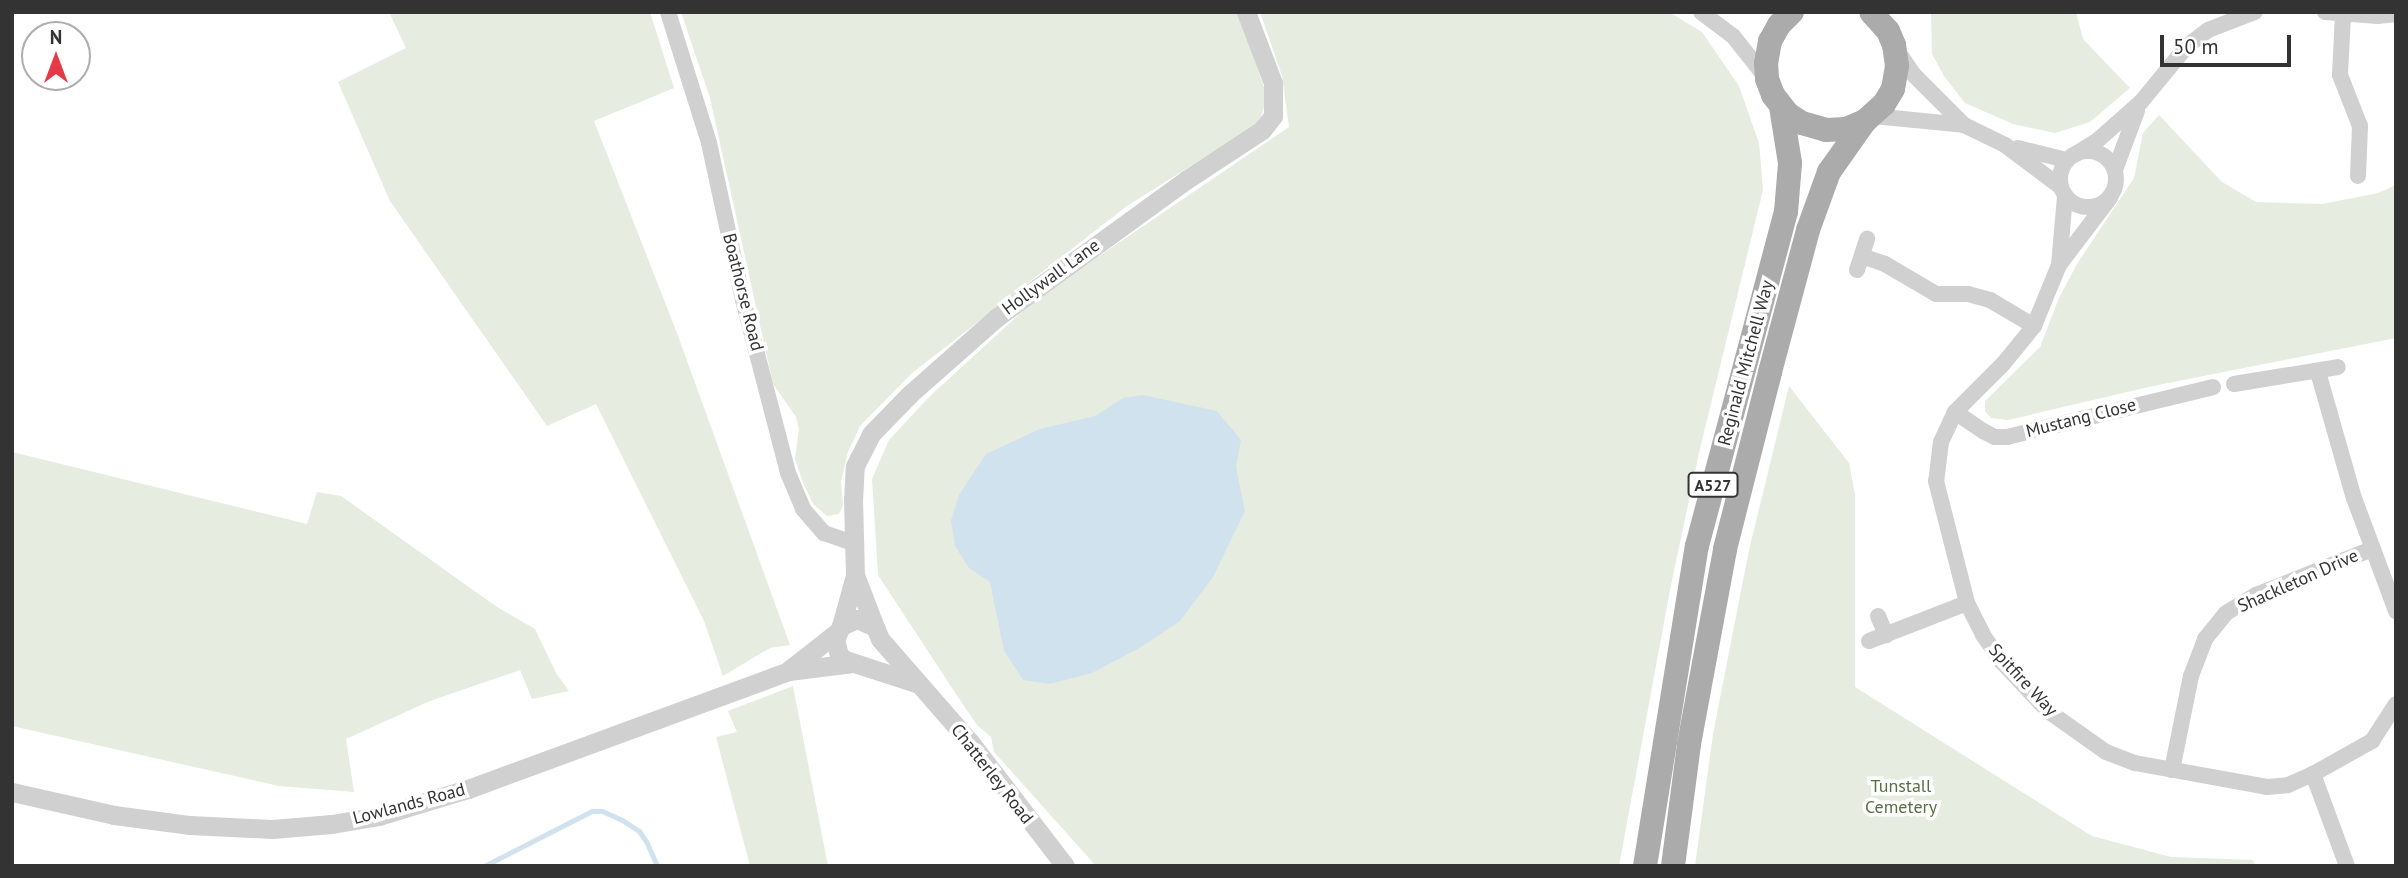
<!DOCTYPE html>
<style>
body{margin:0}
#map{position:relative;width:2408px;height:878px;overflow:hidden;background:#fff;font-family:"PT Sans",sans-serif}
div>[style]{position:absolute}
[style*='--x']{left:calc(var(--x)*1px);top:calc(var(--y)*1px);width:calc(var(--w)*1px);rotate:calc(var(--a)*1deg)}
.green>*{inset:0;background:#e6ecdf}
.water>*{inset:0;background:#cfe2ee}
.stream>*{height:5px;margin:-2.5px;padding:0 2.5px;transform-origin:2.5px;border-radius:2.5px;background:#cfe2ee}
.minor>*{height:16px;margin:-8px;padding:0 8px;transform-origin:8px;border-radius:8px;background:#d0d0d0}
.minor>.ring{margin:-8px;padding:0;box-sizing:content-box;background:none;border:16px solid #d0d0d0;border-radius:50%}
.tertiary>*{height:19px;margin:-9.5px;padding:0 9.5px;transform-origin:9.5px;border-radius:9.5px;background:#d0d0d0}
.primary>*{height:24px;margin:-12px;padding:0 12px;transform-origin:12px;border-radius:12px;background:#ababab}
span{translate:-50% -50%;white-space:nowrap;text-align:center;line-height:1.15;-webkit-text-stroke:7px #fff;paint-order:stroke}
.shield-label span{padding:2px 5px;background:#fff;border:2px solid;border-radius:5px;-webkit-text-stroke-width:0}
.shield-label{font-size:16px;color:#333;font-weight:700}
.street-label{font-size:18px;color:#333}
.park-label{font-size:18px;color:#56703f}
.frame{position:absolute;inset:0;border:14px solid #333;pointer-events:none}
.north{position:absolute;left:21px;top:21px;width:70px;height:70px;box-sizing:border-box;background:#fff;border:2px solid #adadad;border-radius:50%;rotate:0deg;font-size:19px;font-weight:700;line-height:28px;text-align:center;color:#333}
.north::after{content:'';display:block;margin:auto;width:24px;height:32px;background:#e63946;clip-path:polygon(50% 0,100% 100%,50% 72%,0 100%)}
.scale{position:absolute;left:2160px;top:35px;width:131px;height:32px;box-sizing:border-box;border:4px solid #333;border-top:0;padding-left:9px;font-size:21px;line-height:24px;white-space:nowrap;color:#333;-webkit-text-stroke:5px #fff;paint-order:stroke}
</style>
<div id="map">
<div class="green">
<i style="clip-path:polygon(389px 12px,650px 12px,674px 88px,594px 121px,677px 333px,790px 645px,770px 648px,723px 676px,704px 621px,596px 404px,547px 426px,390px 201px,338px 82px,406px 48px)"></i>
<i style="clip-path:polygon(681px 12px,1240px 12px,1267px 97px,1259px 123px,1127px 206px,912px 373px,860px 426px,848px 452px,841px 481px,843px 505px,839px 514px,827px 516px,813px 504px,803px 483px,795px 459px,799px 429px,796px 417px,773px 384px,710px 98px)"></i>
<i style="clip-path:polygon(1260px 12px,1669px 12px,1702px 32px,1739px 86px,1759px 143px,1763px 190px,1699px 453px,1670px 590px,1619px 866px,1096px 866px,994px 752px,991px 737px,977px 725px,958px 697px,878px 575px,872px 479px,889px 440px,930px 396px,1036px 299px,1289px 127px,1282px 76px)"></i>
<i style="clip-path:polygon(1931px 12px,2076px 12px,2083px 39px,2130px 88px,2090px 122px,2055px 133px,2013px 124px,1965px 103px,1944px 76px,1932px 54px)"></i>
<i style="clip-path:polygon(2159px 115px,2222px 182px,2256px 202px,2322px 204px,2378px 193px,2396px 185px,2396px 338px,2153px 386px,2008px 420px,1991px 418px,1985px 411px,1985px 401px,2040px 347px,2059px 298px,2077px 264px,2134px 178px,2143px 133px)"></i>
<i style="clip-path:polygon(1789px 386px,1849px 463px,1855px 494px,1855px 687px,2092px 836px,2171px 857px,2253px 860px,2255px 866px,1695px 866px,1713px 734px,1749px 550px)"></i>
<i style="clip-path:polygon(12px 452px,307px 524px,317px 492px,341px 496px,497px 607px,535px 629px,556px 673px,569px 691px,532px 699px,520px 670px,430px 701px,346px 739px,354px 792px,279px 786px,12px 726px)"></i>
<i style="clip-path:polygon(793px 686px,828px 866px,750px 866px,716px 737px,737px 732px,728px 711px)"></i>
</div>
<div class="water">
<i style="clip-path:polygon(1143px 395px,1217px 411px,1241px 440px,1236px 467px,1245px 511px,1213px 577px,1180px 621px,1141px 647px,1092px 673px,1050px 684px,1023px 680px,1004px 651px,990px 582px,969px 568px,955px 546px,951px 520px,959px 495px,986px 454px,1040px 429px,1095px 416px,1123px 398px)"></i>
</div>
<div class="stream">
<i style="--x:484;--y:866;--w:121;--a:-27"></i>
<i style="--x:592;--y:811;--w:10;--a:0"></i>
<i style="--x:602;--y:811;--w:22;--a:24"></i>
<i style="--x:622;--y:820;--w:20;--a:33"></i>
<i style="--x:639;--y:831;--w:12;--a:55"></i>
<i style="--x:646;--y:841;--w:27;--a:66"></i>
</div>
<div class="minor">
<i style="--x:668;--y:12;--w:137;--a:72.6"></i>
<i style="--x:709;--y:143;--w:161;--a:77.8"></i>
<i style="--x:743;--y:300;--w:179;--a:75.4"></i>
<i style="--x:788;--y:473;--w:39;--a:67"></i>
<i style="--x:803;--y:509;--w:32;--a:49"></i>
<i style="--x:824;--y:533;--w:34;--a:19"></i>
<i style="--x:1701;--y:12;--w:40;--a:37"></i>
<i style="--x:1733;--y:36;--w:55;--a:51.7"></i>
<i style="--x:2325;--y:12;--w:53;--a:4.3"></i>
<i style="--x:2378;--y:16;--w:18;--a:-6"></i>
<i style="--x:2343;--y:15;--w:60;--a:92.9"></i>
<i style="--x:2340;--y:75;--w:55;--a:68.6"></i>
<i style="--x:2360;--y:126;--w:50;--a:92.3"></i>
<i style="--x:1897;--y:50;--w:30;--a:56"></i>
<i style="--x:1914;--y:75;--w:71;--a:45"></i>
<i style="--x:1873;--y:116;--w:91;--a:5.6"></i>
<i style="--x:1964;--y:125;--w:46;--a:26"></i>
<i style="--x:2005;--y:145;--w:70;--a:36.9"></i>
<i style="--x:2018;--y:148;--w:50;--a:13.8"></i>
<i class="ring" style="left:2060px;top:151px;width:40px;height:40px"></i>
<i style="--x:2074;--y:155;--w:28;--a:-32"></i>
<i style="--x:2098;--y:140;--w:57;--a:-41.5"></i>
<i style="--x:2141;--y:102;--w:72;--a:-50.6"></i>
<i style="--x:2187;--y:46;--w:26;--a:-37"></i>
<i style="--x:2208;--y:30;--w:50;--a:-21"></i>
<i style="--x:2115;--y:170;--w:63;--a:-69.6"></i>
<i style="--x:2110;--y:198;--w:84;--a:127.3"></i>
<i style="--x:2059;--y:265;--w:66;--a:112.3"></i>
<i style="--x:2034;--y:326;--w:49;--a:129.2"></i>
<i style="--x:2003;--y:364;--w:68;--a:135"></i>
<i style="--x:1955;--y:412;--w:33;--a:115"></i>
<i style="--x:1941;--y:442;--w:39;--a:97"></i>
<i style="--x:1936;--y:481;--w:126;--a:75.7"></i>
<i style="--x:1967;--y:603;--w:36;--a:63"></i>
<i style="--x:1983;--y:635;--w:33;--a:55"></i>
<i style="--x:2002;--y:662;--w:67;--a:46.8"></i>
<i style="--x:2048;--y:711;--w:71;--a:35.3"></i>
<i style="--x:2106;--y:752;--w:31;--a:21"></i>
<i style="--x:2135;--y:763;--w:134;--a:10.3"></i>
<i style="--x:2267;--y:787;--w:21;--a:-5"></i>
<i style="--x:2288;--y:785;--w:27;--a:-24"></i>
<i style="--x:2313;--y:774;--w:68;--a:-29.2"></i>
<i style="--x:2372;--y:741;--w:44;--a:-57"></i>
<i style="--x:1862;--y:256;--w:24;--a:19"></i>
<i style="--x:1885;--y:264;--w:59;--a:30.5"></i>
<i style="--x:1936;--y:294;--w:32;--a:0"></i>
<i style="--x:1968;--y:294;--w:23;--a:15"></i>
<i style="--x:1990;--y:300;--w:51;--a:30.6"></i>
<i style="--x:2059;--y:265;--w:69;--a:-85"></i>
<i style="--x:1857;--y:270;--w:33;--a:-72"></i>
<i style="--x:2318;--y:372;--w:131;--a:74.1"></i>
<i style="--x:2354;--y:498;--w:121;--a:69.6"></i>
<i style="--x:2234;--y:384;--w:105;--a:-9.3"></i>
<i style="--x:1955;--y:412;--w:34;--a:34"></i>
<i style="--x:1983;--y:431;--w:13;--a:27"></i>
<i style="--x:1995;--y:437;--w:12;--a:0"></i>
<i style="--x:2007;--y:437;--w:212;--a:-13.6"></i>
<i style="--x:1878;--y:616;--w:21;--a:67"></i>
<i style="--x:1869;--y:641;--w:105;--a:-21.2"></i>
<i style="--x:2172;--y:770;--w:96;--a:-78.6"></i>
<i style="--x:2191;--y:676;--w:40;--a:-69"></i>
<i style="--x:2205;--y:639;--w:33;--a:-51"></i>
<i style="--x:2226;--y:613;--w:35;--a:-31"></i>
<i style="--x:2256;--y:595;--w:125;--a:-21.6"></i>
<i style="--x:2313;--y:774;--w:98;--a:69.7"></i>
</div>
<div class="tertiary">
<i style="--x:855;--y:575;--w:56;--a:69"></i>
<i style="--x:841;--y:626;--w:53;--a:-74.6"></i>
<i style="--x:855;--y:575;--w:74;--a:-91.5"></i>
<i style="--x:853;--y:501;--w:35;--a:-87"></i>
<i style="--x:855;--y:466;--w:36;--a:-63"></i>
<i style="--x:871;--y:434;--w:56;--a:-45.7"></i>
<i style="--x:910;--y:394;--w:115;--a:-41.5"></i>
<i style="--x:996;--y:318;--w:235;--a:-36"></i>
<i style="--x:1186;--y:180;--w:91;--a:-33.3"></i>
<i style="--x:1262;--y:130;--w:18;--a:-52"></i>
<i style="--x:1273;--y:116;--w:33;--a:-90"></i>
<i style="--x:1273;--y:83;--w:76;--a:-110.8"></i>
<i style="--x:789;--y:670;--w:60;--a:-38.2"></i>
<i style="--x:919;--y:684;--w:78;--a:-162"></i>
<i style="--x:845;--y:660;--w:8;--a:-140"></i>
<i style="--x:839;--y:655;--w:16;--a:-105"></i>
<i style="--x:835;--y:640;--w:15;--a:-67"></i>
<i style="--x:841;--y:626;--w:17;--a:-24"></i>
<i style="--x:857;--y:619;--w:20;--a:24"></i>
<i style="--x:875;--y:627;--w:13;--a:67"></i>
<i style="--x:880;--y:639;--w:137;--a:48.9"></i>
<i style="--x:970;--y:742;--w:156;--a:52.5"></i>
<i style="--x:12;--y:792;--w:105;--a:12.7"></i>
<i style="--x:114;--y:815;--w:77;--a:7.5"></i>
<i style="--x:190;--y:825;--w:82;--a:2.8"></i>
<i style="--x:272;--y:829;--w:60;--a:-4.8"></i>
<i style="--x:332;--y:824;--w:48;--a:-9.7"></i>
<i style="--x:379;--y:816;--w:93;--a:-16.9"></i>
<i style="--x:468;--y:789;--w:342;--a:-20.2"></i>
<i style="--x:789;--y:671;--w:64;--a:-7.2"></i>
</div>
<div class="primary">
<i style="--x:1792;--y:12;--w:18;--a:135"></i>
<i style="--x:1779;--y:25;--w:18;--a:119"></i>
<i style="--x:1770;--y:41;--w:22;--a:100"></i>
<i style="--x:1766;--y:63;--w:16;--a:86"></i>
<i style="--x:1767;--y:79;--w:17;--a:69"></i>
<i style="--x:1773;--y:95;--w:24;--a:52"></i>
<i style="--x:1788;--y:114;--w:17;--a:33"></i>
<i style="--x:1802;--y:123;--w:25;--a:16"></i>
<i style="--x:1826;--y:130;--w:20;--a:-3"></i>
<i style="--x:1846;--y:129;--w:21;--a:-23"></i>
<i style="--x:1865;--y:121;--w:25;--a:-42"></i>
<i style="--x:1884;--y:104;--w:17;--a:-59"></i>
<i style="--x:1893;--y:89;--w:23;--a:-80"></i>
<i style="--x:1897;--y:66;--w:21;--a:-98"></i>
<i style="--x:1894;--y:45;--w:15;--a:-113"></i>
<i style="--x:1888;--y:31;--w:25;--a:-132"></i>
<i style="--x:1645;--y:866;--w:324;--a:-80.8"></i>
<i style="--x:1697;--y:546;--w:346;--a:-75.1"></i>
<i style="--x:1786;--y:212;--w:49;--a:-85.3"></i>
<i style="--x:1790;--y:163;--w:57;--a:-99.1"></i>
<i style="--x:1673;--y:866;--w:123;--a:-82.5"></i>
<i style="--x:1689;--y:744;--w:198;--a:-79.5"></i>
<i style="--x:1725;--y:549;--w:183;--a:-75.7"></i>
<i style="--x:1770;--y:372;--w:147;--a:-75"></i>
<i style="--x:1808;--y:230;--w:62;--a:-70.1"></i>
<i style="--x:1829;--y:172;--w:62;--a:-54.8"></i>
</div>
<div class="shield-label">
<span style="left:1713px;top:485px">A527</span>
</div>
<div class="street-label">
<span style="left:1051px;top:277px;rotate:-36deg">Hollywall Lane</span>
<span style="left:743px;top:292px;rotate:76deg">Boathorse Road</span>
<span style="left:1746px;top:363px;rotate:-75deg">Reginald Mitchell Way</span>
<span style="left:2081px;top:418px;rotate:-14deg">Mustang Close</span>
<span style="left:2298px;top:581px;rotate:-24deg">Shackleton Drive</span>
<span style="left:2023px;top:680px;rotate:47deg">Spitfire Way</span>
<span style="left:992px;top:774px;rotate:52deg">Chatterley Road</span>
<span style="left:409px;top:804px;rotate:-15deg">Lowlands Road</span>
</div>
<div class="park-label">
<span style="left:1901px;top:797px">Tunstall<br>Cemetery</span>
</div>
<div class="frame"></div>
<div class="north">N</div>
<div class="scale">50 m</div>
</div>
